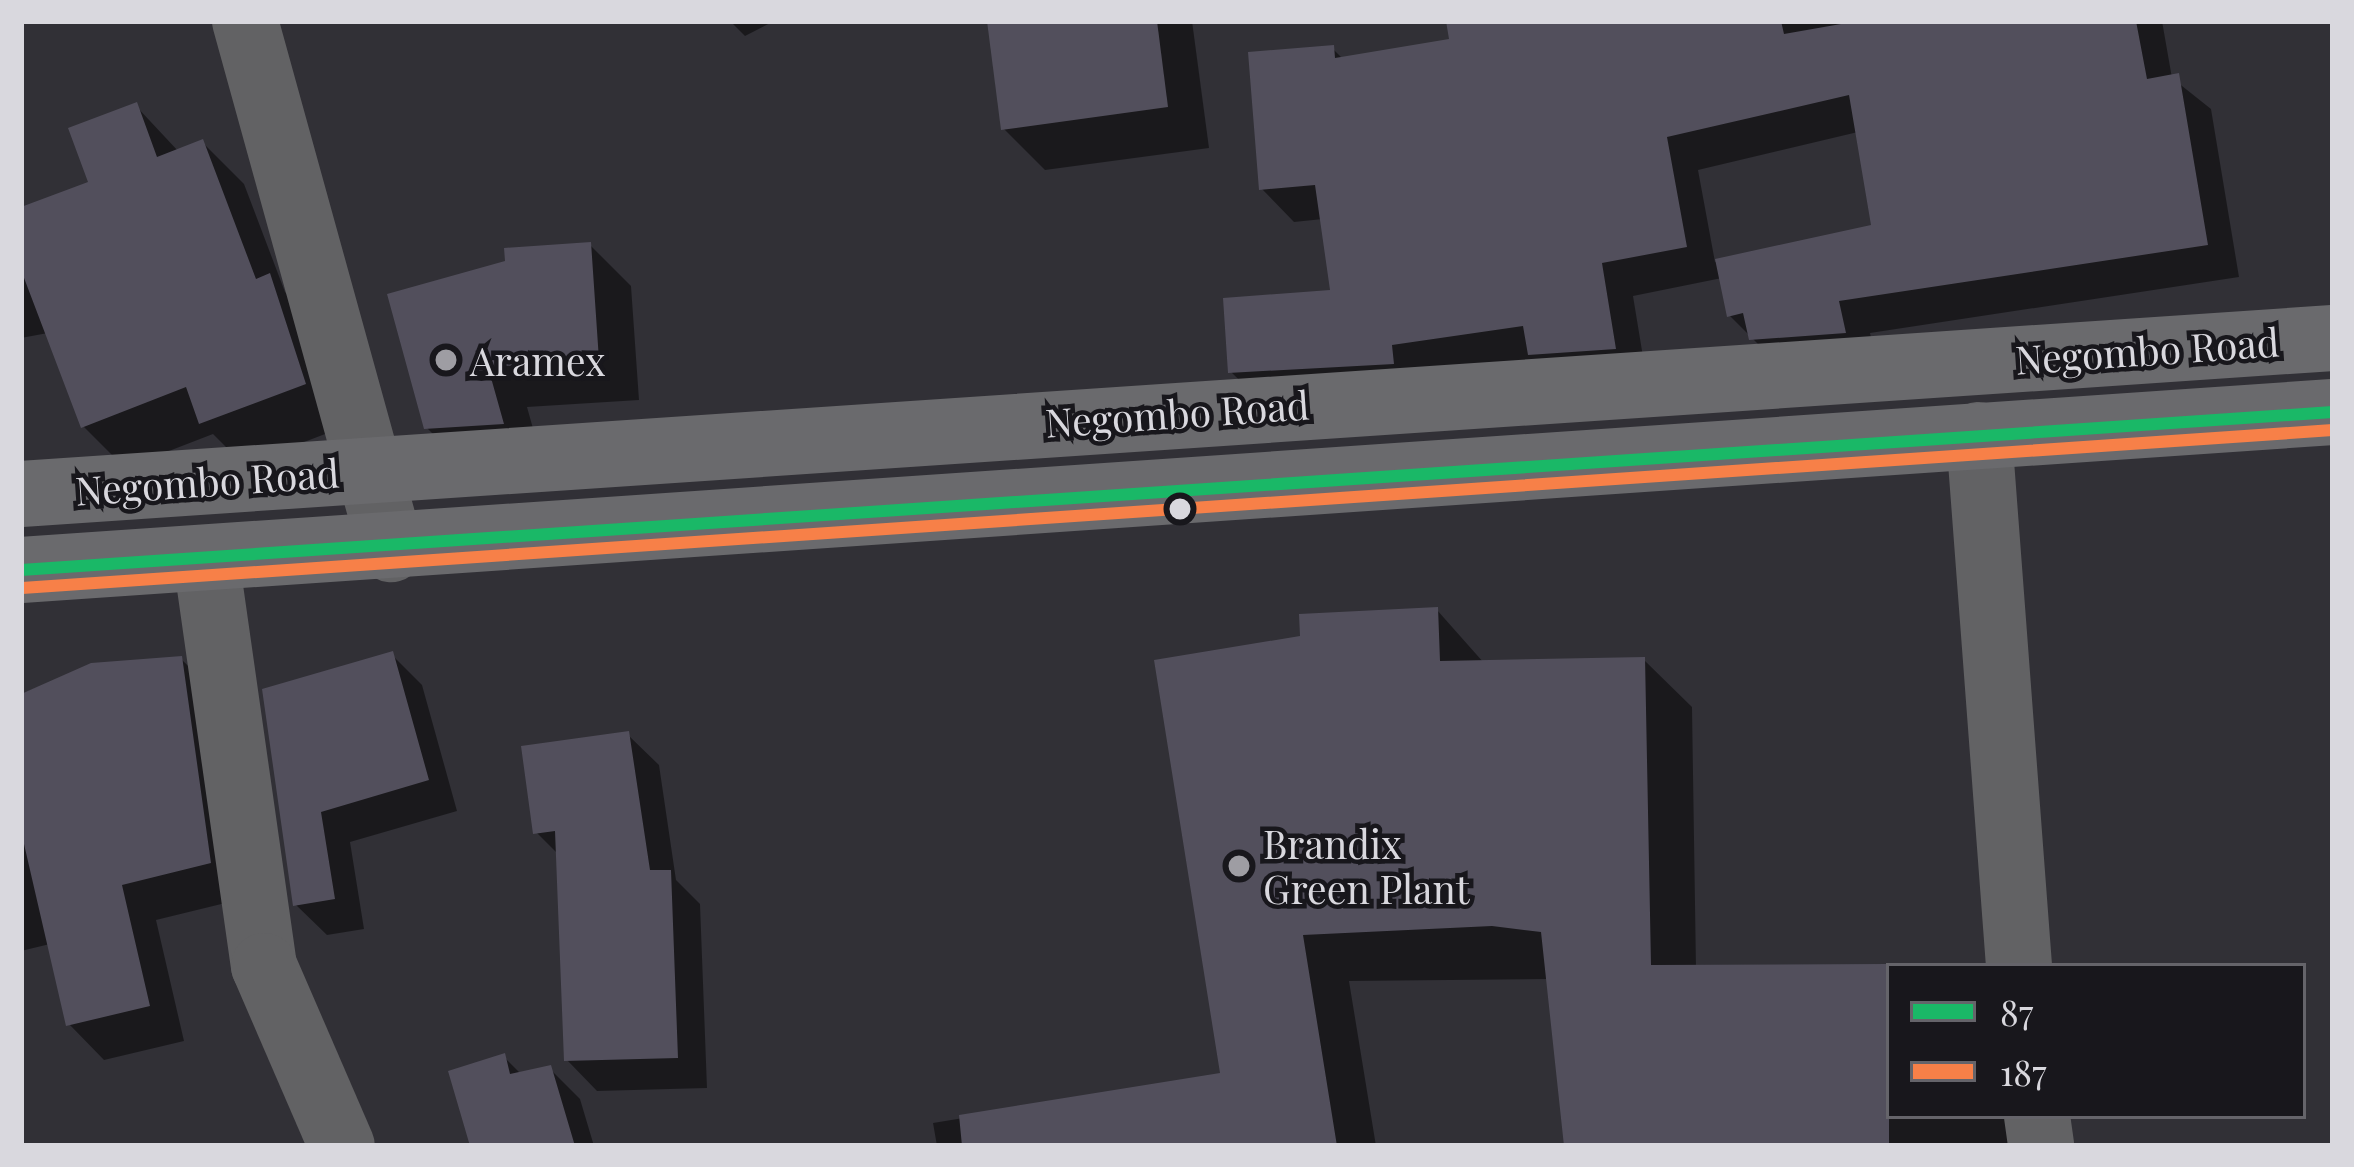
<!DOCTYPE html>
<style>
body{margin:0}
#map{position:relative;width:2354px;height:1167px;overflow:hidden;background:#313036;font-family:"Playfair Display",serif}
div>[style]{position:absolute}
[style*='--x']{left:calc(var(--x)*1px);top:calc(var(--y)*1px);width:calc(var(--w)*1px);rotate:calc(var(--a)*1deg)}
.shadow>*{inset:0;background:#0007}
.building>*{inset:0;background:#524f5c}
.minor>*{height:66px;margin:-33px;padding:0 33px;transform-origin:33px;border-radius:33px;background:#626264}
.highway>*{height:66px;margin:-33px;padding:0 33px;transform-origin:33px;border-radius:33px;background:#6a6a6d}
.bus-1>*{height:12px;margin:-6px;padding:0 6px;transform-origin:6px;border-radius:6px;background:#1ab867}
.bus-2>*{height:12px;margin:-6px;padding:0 6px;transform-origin:6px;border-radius:6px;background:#f78048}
.dots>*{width:33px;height:33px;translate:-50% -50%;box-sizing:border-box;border:6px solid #18171c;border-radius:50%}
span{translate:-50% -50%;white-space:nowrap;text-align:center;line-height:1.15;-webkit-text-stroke:9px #18171c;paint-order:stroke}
.street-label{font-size:39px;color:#d9d8de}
.poi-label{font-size:39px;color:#d9d8de}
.left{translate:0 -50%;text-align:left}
.frame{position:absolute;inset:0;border:24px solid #d9d8de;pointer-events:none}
.legend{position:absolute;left:1886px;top:963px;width:420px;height:156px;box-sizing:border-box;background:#18171c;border:3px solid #65646a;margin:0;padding:15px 21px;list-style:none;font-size:36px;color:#d9d8de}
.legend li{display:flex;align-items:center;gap:24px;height:60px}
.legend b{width:60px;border:3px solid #65646a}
</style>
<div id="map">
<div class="shadow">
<i style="clip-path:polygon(730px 21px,774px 21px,745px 36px)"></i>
<i style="clip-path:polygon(990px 21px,1192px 21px,1209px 148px,1045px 170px,1003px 128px)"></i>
<i style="clip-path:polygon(evenodd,1452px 21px,2162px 21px,2172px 78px,2211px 109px,2239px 277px,1870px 333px,1877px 365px,1785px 371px,1730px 316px,1722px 278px,1633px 296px,1647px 381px,1264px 404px,1231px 372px,1334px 293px,1323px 219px,1294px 222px,1262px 189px,1332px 48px,1344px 60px,1453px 42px,1452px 21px,1858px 132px,1875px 227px,1715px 262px,1698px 170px,1858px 132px)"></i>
<i style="clip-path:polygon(136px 106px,179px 152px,202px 142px,244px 184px,285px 292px,311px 319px,346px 426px,244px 465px,213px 434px,125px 468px,83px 426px,48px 333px,21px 338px,21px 211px,92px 184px)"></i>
<i style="clip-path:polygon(590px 245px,631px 286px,639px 400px,527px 407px,543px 464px,468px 469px,427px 428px,508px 263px)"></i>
<i style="clip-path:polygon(1437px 610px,1484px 663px,1644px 660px,1692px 707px,1696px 968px,1889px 967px,1889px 1116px,2031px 1116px,2053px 1146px,1567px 1146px,1549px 979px,1349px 981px,1376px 1146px,937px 1146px,933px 1123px,1223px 1075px)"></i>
<i style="clip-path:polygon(392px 655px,422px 685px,457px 811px,350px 842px,364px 929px,327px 935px,296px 905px,266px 692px)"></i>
<i style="clip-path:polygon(181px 659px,217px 694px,246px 898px,156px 920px,184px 1041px,104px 1060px,69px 1024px,50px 944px,21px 951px,21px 694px,92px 666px)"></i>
<i style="clip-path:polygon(628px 735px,659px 765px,676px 880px,700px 904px,707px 1088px,597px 1091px,567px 1060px,559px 855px,536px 832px)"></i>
<i style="clip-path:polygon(504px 1057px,522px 1075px,550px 1069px,580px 1099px,594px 1146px,473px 1146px)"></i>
</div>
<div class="building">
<i style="clip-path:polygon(987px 21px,1157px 21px,1168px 107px,1001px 130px)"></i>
<i style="clip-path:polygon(1446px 21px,1781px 21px,1784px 34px,1858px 21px,2136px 21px,2147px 79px,2179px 73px,2208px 245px,1839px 301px,1846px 333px,1749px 340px,1743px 313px,1727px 317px,1715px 259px,1871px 225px,1849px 95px,1667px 137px,1687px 247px,1602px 263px,1616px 349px,1528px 355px,1523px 326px,1392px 345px,1394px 364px,1228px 373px,1223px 298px,1330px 290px,1315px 185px,1259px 190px,1248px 52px,1334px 45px,1335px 58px,1449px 39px)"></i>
<i style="clip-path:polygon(137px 102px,157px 157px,203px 139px,256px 279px,270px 273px,306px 384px,199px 424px,186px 387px,81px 428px,21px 270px,21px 207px,88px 182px,68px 128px)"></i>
<i style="clip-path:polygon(591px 242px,599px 360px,488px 367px,504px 424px,424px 429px,387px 294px,505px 261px,504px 248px)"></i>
<i style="clip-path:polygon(1438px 607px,1440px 661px,1645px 657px,1651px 965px,1889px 964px,1889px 1146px,1564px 1146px,1541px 932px,1492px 926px,1303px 935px,1337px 1146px,962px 1146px,959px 1115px,1220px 1073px,1154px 660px,1300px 636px,1299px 614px)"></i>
<i style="clip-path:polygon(393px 651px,429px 780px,321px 812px,335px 899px,293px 906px,262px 689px)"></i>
<i style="clip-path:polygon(182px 656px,211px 863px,122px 885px,150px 1006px,66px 1026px,21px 831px,21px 694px,91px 663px)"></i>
<i style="clip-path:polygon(629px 731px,650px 870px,671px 870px,678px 1058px,564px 1061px,555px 831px,533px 834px,521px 746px)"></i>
<i style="clip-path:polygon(505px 1053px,510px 1074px,551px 1065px,575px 1146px,470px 1146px,448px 1071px)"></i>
</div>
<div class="minor">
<i style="--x:245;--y:21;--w:548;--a:74.54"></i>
<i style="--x:1979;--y:435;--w:533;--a:85.69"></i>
<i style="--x:206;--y:559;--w:411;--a:81.9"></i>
<i style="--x:264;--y:966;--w:196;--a:66.6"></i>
<i style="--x:2037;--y:1116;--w:30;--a:82"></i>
</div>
<div class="highway">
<i style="--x:21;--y:494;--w:2317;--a:-3.86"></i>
<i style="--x:21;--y:570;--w:2317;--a:-3.91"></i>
</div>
<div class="bus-1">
<i style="--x:21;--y:570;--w:2317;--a:-3.91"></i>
</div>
<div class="bus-2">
<i style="--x:22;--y:588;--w:2316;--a:-3.91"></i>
</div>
<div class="dots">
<i style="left:446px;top:360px;background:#9e9da3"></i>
<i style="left:1180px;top:509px;background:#d9d8de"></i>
<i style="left:1239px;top:866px;background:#9e9da3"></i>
</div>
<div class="street-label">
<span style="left:2147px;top:350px;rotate:-4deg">Negombo Road</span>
<span style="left:1177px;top:413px;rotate:-4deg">Negombo Road</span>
<span style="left:207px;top:481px;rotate:-4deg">Negombo Road</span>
</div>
<div class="poi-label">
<span class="left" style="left:470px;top:360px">Aramex</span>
<span class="left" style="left:1263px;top:866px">Brandix<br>Green Plant</span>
</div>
<div class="frame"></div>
<ul class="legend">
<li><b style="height:15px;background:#1ab867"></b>87</li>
<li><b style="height:15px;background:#f78048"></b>187</li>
</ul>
</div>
